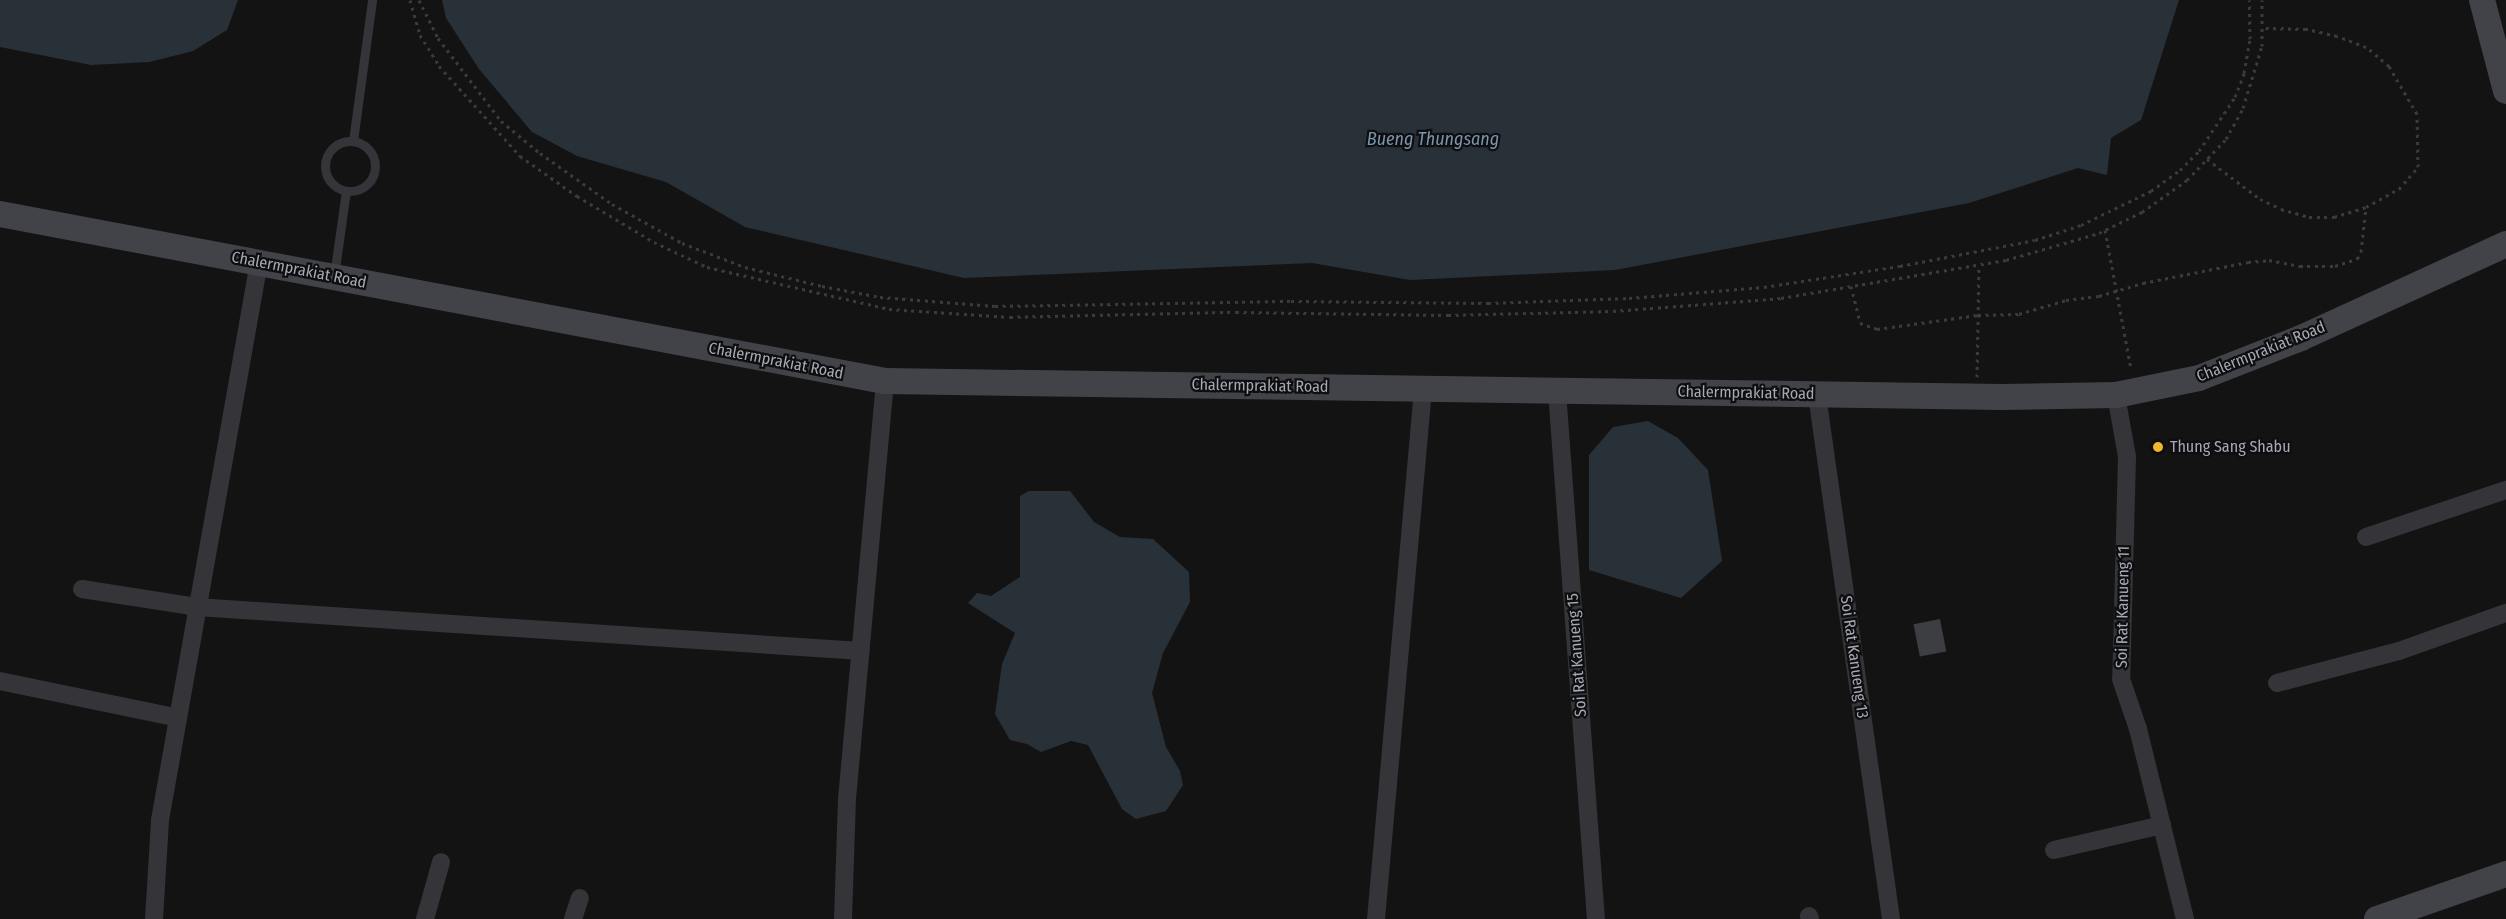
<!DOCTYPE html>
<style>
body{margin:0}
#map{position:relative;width:2506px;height:919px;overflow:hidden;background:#131314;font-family:"Fira Sans Condensed",sans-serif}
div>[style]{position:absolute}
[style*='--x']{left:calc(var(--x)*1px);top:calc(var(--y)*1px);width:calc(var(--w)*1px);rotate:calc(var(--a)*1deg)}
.water>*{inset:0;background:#293138}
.building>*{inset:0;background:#3d3e41;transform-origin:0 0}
.path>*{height:3px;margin-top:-1.5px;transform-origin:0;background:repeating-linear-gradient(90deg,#3a3b40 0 3px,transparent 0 7.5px)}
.lane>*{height:9px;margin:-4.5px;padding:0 4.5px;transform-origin:4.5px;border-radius:4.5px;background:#343439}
.lane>.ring{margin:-4.5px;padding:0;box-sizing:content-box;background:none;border:9px solid #343439;border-radius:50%}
.street>*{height:18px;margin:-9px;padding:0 9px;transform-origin:9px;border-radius:9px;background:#343439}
.secondary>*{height:26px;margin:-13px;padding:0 13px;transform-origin:13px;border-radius:13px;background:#424349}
.dots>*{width:16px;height:16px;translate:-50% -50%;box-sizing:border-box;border:3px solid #0e0e0f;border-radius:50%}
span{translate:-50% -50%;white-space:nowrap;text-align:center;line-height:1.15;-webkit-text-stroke:4.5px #0e0e0f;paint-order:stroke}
.street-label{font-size:16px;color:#a4a9b5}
.poi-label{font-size:16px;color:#a4a9b5}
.left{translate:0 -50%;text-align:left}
.water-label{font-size:18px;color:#7b95b0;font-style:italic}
</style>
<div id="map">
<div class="water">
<i style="clip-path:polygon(0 0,238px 0,227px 30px,193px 51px,149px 62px,91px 65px,0 47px)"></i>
<i style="clip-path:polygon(442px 0,2179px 0,2141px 120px,2111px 138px,2107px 175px,2078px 168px,1969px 203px,1615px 270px,1410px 280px,1312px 263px,964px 278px,745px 227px,666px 182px,577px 156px,532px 132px,479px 69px,446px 18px)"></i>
<i style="clip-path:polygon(1648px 421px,1678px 438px,1708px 470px,1722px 561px,1681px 598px,1589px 570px,1589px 455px,1613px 427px)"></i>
<i style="clip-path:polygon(1029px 491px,1070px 491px,1094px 522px,1120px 537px,1153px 539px,1189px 572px,1190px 602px,1163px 653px,1152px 693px,1166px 747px,1180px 771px,1183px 785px,1166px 811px,1136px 819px,1122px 809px,1088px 745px,1071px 741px,1041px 752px,1027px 744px,1010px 740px,995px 714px,1002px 664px,1015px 633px,968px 603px,977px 593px,991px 596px,1020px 577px,1020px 496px)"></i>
</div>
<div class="building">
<i style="left:1940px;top:619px;width:33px;height:27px;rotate:79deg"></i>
</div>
<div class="path">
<i style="--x:410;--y:0;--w:36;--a:74"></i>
<i style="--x:420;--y:35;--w:36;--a:58"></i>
<i style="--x:439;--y:66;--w:121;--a:48"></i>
<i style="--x:520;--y:156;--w:70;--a:35.1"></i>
<i style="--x:577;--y:196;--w:90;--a:30.9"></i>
<i style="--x:654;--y:242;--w:59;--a:25.3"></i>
<i style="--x:707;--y:267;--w:187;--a:13"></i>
<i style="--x:889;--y:309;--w:121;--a:3.8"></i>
<i style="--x:1010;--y:317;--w:226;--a:-1.3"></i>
<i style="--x:1236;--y:312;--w:212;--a:0.8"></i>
<i style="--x:1448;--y:315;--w:165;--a:-1.4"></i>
<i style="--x:1613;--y:311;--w:169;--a:-4.4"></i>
<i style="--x:1781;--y:298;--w:228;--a:-9.6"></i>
<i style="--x:2006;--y:260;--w:97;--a:-16.2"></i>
<i style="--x:2099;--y:233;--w:48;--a:-26"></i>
<i style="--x:2142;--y:212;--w:55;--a:-35.4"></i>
<i style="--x:2187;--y:180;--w:57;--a:-46.4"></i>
<i style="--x:2226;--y:139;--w:35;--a:-61"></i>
<i style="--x:2243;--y:108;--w:65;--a:-73"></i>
<i style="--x:2262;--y:46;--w:46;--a:-90"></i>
<i style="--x:419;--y:0;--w:42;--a:63.4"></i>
<i style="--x:438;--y:38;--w:104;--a:52.8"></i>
<i style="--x:501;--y:121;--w:50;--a:39.4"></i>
<i style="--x:540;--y:153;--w:88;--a:35.3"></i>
<i style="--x:612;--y:204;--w:80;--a:29.1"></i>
<i style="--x:682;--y:243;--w:67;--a:20.9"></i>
<i style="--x:745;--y:267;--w:79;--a:13.9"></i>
<i style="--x:822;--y:286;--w:59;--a:10.7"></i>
<i style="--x:880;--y:297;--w:115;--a:4.5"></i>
<i style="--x:995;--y:306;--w:296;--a:-1"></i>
<i style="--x:1291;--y:301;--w:197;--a:0.6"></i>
<i style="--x:1488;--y:303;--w:141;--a:-2"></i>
<i style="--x:1629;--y:298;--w:135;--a:-4.7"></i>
<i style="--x:1764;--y:287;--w:138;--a:-8.8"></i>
<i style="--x:1900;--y:266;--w:137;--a:-10.9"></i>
<i style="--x:2035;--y:240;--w:48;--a:-18.1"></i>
<i style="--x:2081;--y:225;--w:78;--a:-25.9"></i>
<i style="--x:2151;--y:191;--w:36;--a:-36"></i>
<i style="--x:2180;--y:170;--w:27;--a:-45"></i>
<i style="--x:2199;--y:151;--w:65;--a:-56.3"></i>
<i style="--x:2235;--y:97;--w:26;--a:-69"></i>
<i style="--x:2244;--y:73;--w:35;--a:-80"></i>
<i style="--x:2250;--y:39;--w:39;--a:-91"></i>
<i style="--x:2207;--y:159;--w:66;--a:37"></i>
<i style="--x:2260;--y:199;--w:23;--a:25"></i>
<i style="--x:2281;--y:209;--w:29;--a:16"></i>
<i style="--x:2309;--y:217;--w:25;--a:0"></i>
<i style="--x:2334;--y:217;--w:34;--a:-17"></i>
<i style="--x:2366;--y:207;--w:38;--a:-29"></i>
<i style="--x:2399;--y:189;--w:29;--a:-49"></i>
<i style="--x:2418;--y:167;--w:53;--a:-91.1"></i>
<i style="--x:2417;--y:114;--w:56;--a:-120.3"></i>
<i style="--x:2389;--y:66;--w:30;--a:-140"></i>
<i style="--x:2366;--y:47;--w:31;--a:-159"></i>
<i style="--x:2337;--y:36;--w:32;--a:-167"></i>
<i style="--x:2306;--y:29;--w:43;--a:-178.7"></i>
<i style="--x:2105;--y:230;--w:141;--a:79.4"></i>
<i style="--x:1851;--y:286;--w:38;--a:76"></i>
<i style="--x:1860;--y:323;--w:18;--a:19"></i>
<i style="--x:1877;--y:329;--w:102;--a:-7.9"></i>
<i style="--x:1978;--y:315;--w:41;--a:-1.4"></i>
<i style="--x:2019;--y:314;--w:49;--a:-16.6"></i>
<i style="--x:2066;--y:300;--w:33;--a:-7"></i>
<i style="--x:2099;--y:296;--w:46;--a:-16.5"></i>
<i style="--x:2143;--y:283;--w:107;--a:-11.3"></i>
<i style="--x:2248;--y:262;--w:21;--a:-5"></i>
<i style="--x:2269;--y:260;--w:32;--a:11"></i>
<i style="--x:2300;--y:266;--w:35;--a:0"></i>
<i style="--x:2335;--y:266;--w:23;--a:-18"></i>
<i style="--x:2357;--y:259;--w:8;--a:-60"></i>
<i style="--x:2361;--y:252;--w:45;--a:-83.7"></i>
<i style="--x:1977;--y:377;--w:112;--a:-89"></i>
</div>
<div class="lane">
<i class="ring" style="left:325px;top:141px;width:41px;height:41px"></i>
<i style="--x:353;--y:141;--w:142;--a:-82.3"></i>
<i style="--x:334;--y:276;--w:86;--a:-82"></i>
</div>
<div class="street">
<i style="--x:1557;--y:391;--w:529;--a:85.78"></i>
<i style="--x:1817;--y:395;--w:529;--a:81.96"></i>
<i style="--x:2116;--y:395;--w:63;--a:79.9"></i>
<i style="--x:2127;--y:457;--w:222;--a:91.5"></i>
<i style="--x:2121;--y:679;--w:53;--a:71.2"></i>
<i style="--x:2138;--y:729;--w:196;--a:76.1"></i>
<i style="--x:2366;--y:537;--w:148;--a:-18.6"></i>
<i style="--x:82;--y:589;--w:116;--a:8.9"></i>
<i style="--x:197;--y:607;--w:665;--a:3.79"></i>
<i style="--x:0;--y:681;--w:182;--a:11.7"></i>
<i style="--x:2277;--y:683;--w:126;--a:-14.7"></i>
<i style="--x:2399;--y:651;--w:114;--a:-19.6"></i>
<i style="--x:2054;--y:850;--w:111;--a:-13"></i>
<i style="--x:1809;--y:916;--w:3;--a:72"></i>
<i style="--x:154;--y:919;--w:99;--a:-86.5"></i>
<i style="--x:160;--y:820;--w:567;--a:-79.94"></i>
<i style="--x:425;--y:919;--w:59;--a:-74.3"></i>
<i style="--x:573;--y:919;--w:22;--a:-72"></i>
<i style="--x:843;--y:919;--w:120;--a:-88.1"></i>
<i style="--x:847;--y:799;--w:420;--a:-84.8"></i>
<i style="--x:1376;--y:919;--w:532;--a:-84.93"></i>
</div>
<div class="secondary">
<i style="--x:2482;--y:0;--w:94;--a:75.2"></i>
<i style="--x:0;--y:214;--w:901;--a:10.69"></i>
<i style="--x:885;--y:381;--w:1117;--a:0.82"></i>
<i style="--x:2002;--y:397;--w:114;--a:-1"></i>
<i style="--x:2116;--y:395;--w:85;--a:-11.6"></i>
<i style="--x:2199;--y:378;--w:110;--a:-21.4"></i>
<i style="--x:2301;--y:338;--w:226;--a:-24.6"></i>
<i style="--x:2377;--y:919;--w:137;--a:-19.2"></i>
</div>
<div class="dots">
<i style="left:2158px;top:447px;background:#f1b72e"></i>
</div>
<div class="street-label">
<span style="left:299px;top:270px;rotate:11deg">Chalermprakiat Road</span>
<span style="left:2261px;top:352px;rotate:-22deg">Chalermprakiat Road</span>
<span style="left:776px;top:361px;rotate:11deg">Chalermprakiat Road</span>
<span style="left:1260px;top:386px;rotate:1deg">Chalermprakiat Road</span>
<span style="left:1746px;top:393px;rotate:1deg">Chalermprakiat Road</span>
<span style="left:2123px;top:607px;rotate:-89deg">Soi Rat Kanueng 11</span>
<span style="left:1577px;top:655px;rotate:-94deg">Soi Rat Kanueng 15</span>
<span style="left:1854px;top:657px;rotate:82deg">Soi Rat Kanueng 13</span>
</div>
<div class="poi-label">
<span class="left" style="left:2170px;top:447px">Thung Sang Shabu</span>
</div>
<div class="water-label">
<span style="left:1433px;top:139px">Bueng Thungsang</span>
</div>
</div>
